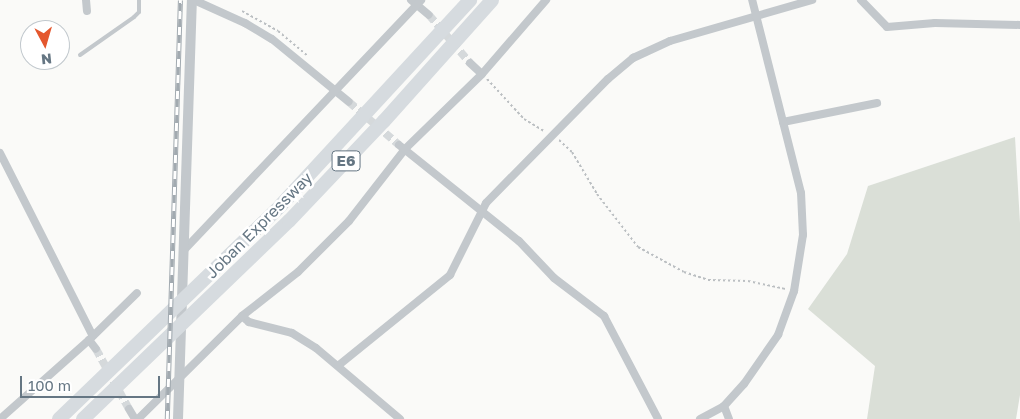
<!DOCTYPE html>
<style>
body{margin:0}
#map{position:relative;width:1020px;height:419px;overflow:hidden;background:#fafaf8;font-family:"Golos Text",sans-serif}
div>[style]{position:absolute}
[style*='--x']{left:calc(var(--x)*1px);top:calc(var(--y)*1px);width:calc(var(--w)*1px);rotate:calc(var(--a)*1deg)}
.green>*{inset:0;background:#dadfd7}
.minor-tunnel>*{height:8px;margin-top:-4px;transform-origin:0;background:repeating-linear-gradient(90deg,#d5d9db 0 8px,transparent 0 12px)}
.path>*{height:2px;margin-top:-1px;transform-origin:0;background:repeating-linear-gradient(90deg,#bbbfc2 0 2.5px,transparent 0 5px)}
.service>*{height:4px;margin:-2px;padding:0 2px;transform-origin:2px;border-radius:2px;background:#c3c8cc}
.minor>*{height:8px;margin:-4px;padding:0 4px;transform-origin:4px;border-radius:4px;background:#c3c8cc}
.tertiary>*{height:10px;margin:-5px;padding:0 5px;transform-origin:5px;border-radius:5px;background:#c3c8cc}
.motorway>*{height:14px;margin:-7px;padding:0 7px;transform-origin:7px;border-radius:7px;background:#d6dbdf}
.rail>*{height:4.5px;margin-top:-2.25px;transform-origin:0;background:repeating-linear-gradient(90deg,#fff 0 8px,#a2aab0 0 16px);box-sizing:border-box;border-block:1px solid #a2aab0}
span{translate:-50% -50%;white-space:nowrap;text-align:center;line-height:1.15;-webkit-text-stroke:5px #fff;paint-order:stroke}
.shield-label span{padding:1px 4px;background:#fff;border:1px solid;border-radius:4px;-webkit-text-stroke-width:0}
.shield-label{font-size:15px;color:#657683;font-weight:700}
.street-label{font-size:16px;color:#657683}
.north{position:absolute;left:20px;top:20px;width:50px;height:50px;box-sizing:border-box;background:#fff;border:1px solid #c1c8cd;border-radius:50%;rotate:174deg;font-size:14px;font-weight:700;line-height:20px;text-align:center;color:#657683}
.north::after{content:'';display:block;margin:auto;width:18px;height:22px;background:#e4572e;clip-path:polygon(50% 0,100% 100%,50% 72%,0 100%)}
.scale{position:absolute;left:20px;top:376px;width:140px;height:22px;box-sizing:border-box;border:2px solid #657683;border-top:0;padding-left:6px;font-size:15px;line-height:18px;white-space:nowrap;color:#657683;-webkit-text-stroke:4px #fff;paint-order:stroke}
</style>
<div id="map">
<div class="green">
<i style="clip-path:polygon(1015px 137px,1020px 223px,1020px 395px,1016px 419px,867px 419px,875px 366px,808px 309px,847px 254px,868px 186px)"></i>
</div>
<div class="minor-tunnel">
<i style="--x:429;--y:15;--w:63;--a:49.5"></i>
<i style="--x:349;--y:102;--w:66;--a:40.7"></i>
<i style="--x:96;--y:349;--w:68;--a:61.2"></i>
</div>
<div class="path">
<i style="--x:242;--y:11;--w:41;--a:29.1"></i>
<i style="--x:278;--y:31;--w:39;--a:40"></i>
<i style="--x:487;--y:79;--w:54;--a:47.2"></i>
<i style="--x:524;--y:119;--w:23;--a:31"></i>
<i style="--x:559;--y:140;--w:18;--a:43"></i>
<i style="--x:572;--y:152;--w:49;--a:59.2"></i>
<i style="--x:597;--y:194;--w:67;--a:52.3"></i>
<i style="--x:638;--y:247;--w:52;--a:28.5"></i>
<i style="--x:684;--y:272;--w:25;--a:18"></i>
<i style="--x:708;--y:280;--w:40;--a:1.4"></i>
<i style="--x:748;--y:281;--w:39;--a:12"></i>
</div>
<div class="service">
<i style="--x:80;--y:55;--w:66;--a:-35.1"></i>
<i style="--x:134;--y:17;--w:7;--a:-45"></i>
<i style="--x:139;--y:12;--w:12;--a:-90"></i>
</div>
<div class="minor">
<i style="--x:86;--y:0;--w:11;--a:85"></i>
<i style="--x:194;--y:0;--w:56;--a:24.3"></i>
<i style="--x:245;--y:23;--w:31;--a:31"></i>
<i style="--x:272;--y:39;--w:99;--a:39.3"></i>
<i style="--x:411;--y:0;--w:23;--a:40"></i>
<i style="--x:861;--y:0;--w:37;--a:46"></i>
<i style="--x:887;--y:27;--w:48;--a:-4.8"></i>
<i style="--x:935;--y:23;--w:85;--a:1.3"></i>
<i style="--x:470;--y:63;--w:16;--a:43"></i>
<i style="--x:783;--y:122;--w:96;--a:-11.4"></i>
<i style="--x:399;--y:145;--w:154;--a:38.7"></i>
<i style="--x:519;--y:241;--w:51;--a:46.6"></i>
<i style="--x:554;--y:278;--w:63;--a:37.2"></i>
<i style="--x:604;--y:316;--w:116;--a:62.3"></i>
<i style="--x:0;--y:153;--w:205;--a:63.1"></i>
<i style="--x:185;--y:249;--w:343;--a:-46.5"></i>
<i style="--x:242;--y:316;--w:9;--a:41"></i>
<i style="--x:249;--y:322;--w:44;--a:14.3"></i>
<i style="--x:292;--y:333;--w:28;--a:32"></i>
<i style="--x:316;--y:348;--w:110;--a:40.2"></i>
<i style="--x:89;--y:340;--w:11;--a:52"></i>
<i style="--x:339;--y:365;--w:143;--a:-39"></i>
<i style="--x:450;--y:275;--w:80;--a:-63.4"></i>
<i style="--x:486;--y:203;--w:174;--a:-45.5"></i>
<i style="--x:608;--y:79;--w:33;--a:-40"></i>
<i style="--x:633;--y:58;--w:41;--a:-24.7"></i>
<i style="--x:670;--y:41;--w:148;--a:-16.1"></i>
<i style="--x:724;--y:406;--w:14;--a:69"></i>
<i style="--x:129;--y:409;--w:12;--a:59"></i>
<i style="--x:0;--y:419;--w:119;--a:-41.6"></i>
<i style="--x:89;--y:340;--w:67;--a:-44.4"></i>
<i style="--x:138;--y:419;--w:146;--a:-44.7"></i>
<i style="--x:242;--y:316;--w:71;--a:-38.2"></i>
<i style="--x:298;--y:272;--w:72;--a:-45"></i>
<i style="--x:349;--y:221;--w:91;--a:-52.1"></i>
<i style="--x:405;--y:149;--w:107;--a:-44.2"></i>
<i style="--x:482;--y:74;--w:98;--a:-49.1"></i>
<i style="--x:700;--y:419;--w:27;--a:-28"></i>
<i style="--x:724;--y:406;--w:30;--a:-48"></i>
<i style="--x:744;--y:384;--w:60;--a:-55.2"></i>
<i style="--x:778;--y:335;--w:47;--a:-70"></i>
<i style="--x:794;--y:291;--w:57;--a:-80.9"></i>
<i style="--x:803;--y:235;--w:42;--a:-92.7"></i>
<i style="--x:801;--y:193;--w:199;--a:-104.2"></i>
</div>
<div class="tertiary">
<i style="--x:178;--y:419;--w:419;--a:-88.1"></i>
</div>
<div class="motorway">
<i style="--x:59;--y:419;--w:308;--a:-43.9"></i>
<i style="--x:281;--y:205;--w:279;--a:-47.3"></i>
<i style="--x:83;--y:419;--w:286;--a:-43.9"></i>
<i style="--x:289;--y:221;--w:138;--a:-46.5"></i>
<i style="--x:384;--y:121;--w:162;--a:-48.2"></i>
</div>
<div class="rail">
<i style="--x:167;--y:419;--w:419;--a:-88.2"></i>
</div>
<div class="shield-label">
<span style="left:346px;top:161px">E6</span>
</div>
<div class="street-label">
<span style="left:259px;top:225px;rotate:-45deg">Joban Expressway</span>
</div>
<div class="north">N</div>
<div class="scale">100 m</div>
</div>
